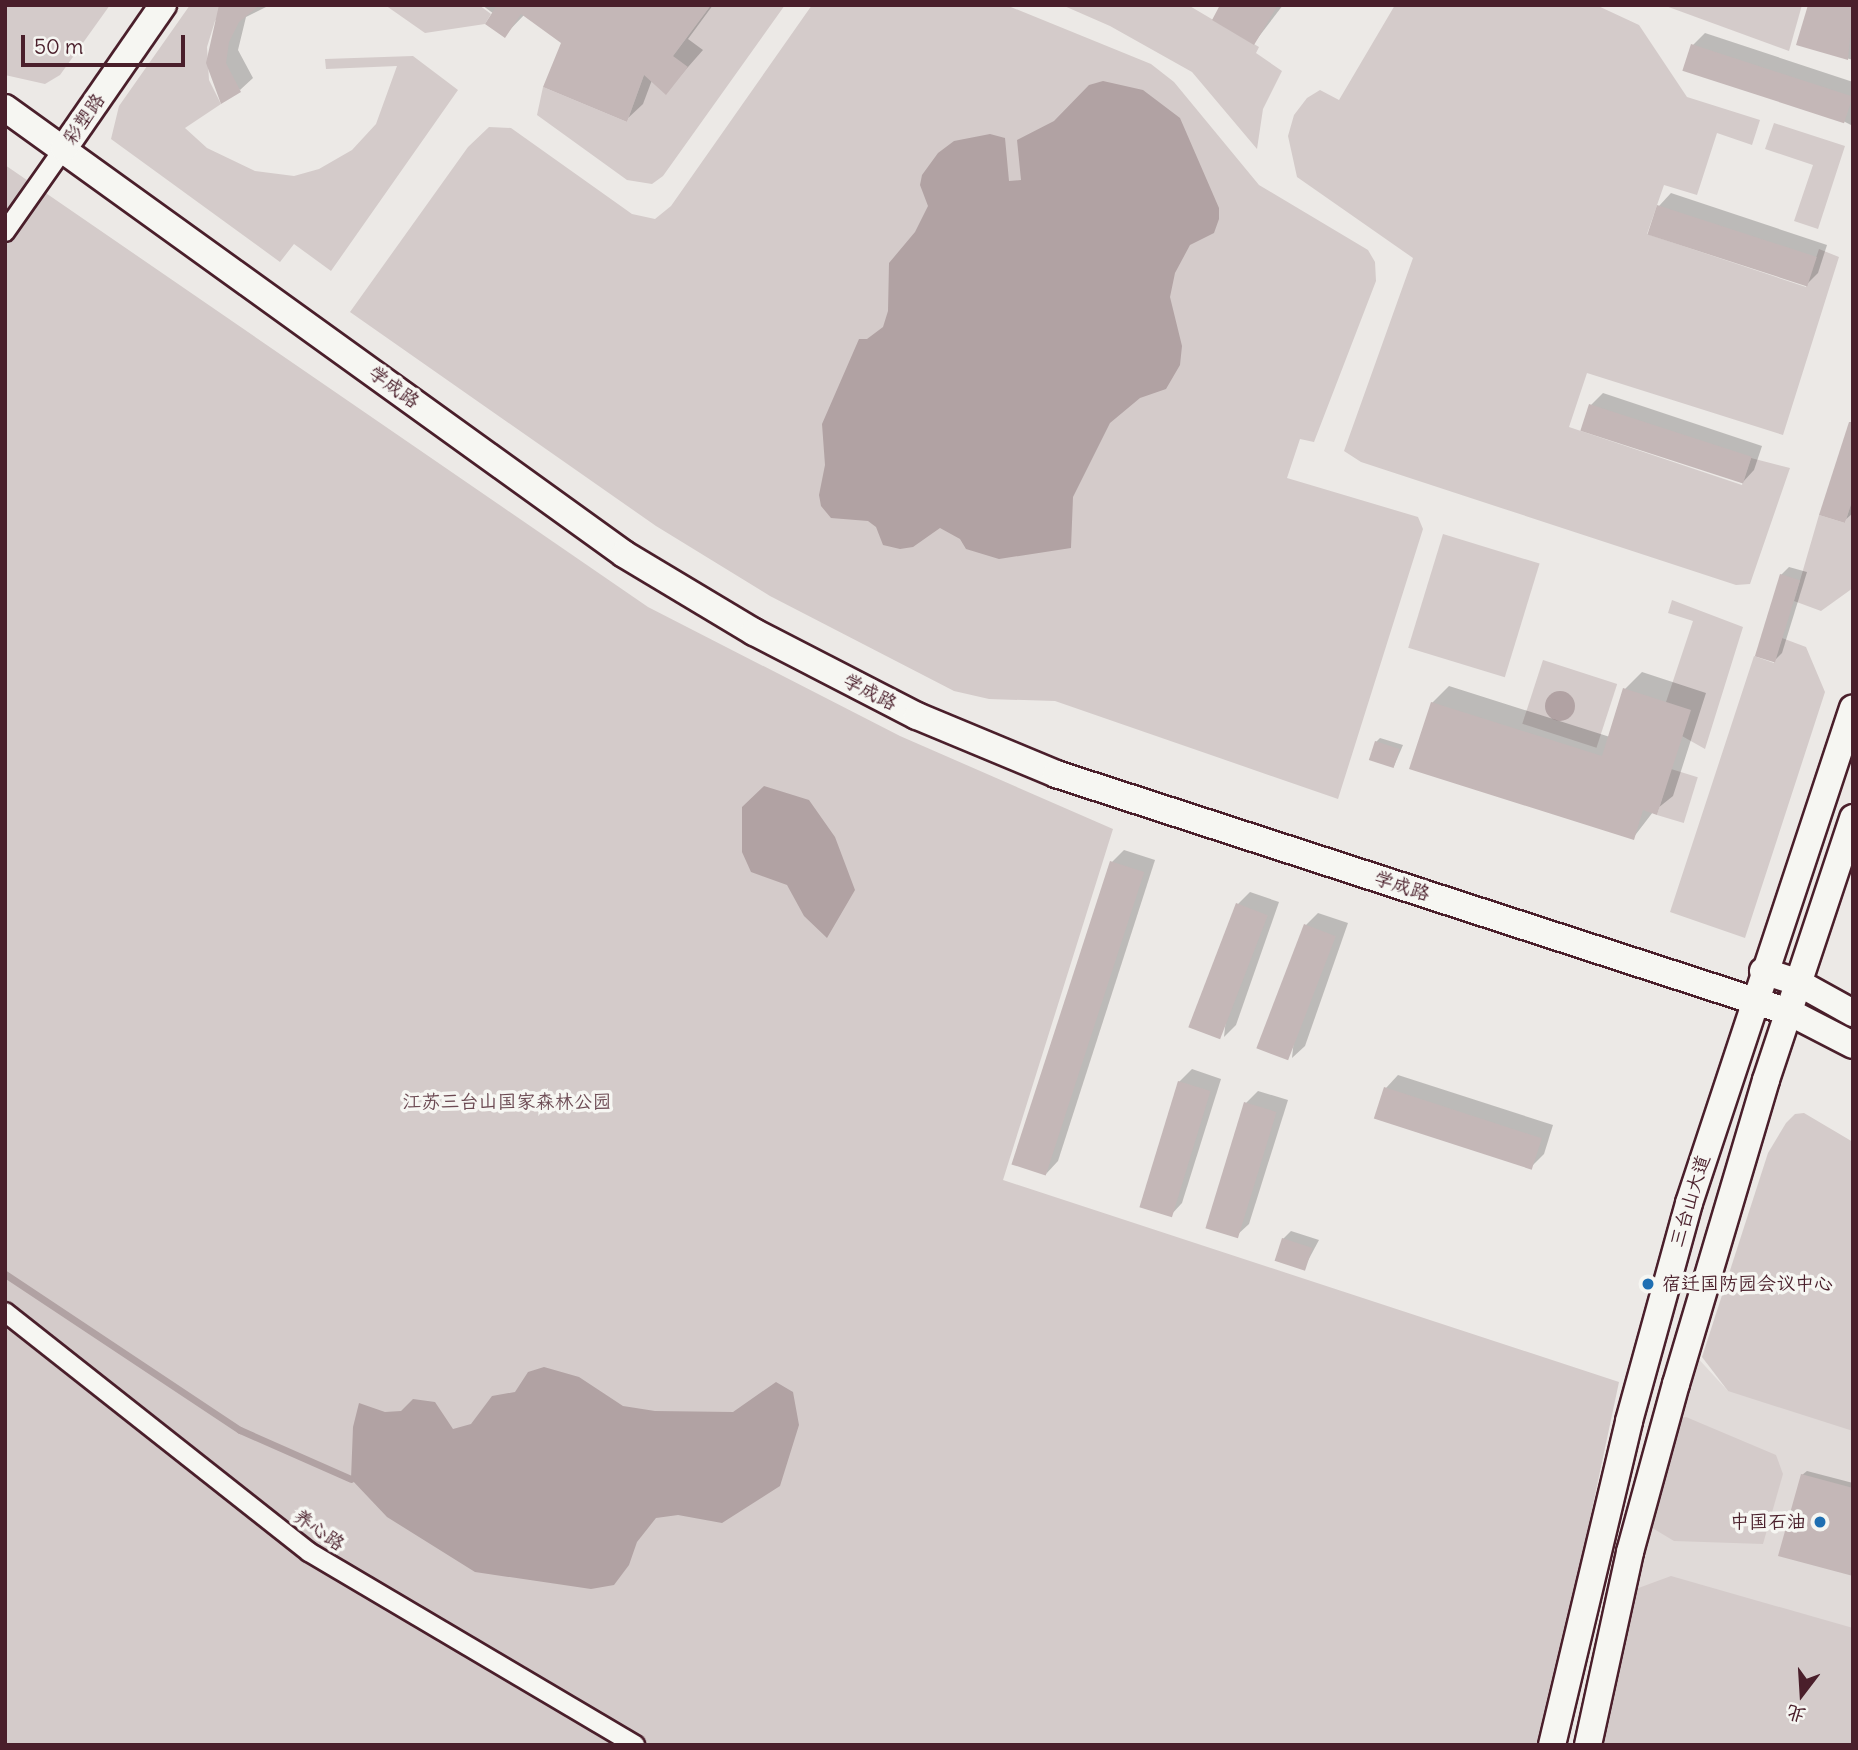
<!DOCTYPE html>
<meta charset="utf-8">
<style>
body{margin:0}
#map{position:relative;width:1858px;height:1750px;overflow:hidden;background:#ece9e6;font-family:Delius,"LXGW WenKai TC",sans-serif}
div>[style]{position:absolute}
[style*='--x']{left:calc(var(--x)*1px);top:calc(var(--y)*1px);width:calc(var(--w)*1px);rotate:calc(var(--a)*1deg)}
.built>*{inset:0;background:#e0dad8}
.green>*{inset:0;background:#d4cbca;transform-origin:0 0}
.water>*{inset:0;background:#b1a2a3}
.round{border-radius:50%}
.shadow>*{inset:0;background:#0003}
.stream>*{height:7px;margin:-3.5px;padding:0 3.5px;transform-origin:3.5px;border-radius:3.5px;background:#b1a2a3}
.building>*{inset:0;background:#c4b7b7;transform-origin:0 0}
.roads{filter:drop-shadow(2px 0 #4a1f2b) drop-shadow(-2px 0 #4a1f2b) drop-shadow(0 2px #4a1f2b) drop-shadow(0 -2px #4a1f2b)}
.street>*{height:18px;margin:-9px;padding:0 9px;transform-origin:9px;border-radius:9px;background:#f6f6f2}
.secondary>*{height:26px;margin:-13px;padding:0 13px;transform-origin:13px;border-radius:13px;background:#f6f6f2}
.dots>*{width:19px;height:19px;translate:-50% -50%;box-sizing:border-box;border:4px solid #f6f6f2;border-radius:50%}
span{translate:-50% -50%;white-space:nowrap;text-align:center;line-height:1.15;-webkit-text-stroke:7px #f6f6f2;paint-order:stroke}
.street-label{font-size:19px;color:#4a1f2b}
.park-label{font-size:19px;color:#6c4a53}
.poi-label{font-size:19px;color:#4a1f2b}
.left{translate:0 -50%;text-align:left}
.right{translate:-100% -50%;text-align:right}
.frame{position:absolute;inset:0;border:7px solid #4a1f2b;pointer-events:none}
.north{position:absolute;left:1767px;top:1659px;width:70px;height:70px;-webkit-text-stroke:5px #f6f6f2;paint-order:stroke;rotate:197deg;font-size:19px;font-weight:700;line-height:28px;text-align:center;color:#4a1f2b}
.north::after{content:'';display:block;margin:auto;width:24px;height:32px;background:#4a1f2b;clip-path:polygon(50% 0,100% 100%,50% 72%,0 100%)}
.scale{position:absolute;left:21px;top:35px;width:164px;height:32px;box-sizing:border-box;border:4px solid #4a1f2b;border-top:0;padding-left:9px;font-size:21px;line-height:24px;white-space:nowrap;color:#4a1f2b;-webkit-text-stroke:5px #f6f6f2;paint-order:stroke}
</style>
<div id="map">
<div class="built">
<i style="clip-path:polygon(1853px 1299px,1853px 1745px,1693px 1745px,1633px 1590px,1694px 1354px,1728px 1391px)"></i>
</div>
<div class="green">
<i style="clip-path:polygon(5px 5px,110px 5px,60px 75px,45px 84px,5px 75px)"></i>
<i style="clip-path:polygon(190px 5px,228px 5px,215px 21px,207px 47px,209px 80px,221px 104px,185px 128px,207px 148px,255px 171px,294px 176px,319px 169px,352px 150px,376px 124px,397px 66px,326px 69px,325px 59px,413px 56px,458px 90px,331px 271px,294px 244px,280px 262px,111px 139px,119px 106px)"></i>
<i style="clip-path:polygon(385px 5px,479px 5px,491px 14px,485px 24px,425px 33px)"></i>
<i style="clip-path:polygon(711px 5px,785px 5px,663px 176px,652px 184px,627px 180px,537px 115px,543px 87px,627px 122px,644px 75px,673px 56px)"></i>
<i style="clip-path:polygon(812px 5px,1006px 5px,1151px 64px,1174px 82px,1259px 185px,1368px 250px,1375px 262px,1376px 281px,1314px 442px,1300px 439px,1287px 478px,1418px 517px,1423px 529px,1338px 799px,1055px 701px,989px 699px,954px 691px,770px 596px,656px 526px,350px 312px,468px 147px,489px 127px,511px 128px,632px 214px,655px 219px,671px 206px)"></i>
<i style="clip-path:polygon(1062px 5px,1188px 5px,1259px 47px,1256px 53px,1282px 71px,1263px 109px,1257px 149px,1192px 72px,1110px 26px)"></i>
<i style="clip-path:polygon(1395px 5px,1596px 5px,1639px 25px,1687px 97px,1760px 120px,1752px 145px,1717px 133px,1697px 195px,1664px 185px,1647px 234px,1806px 287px,1819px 249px,1839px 257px,1783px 435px,1587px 373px,1569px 427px,1742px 485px,1751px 458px,1790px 468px,1750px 584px,1736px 585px,1361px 462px,1344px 451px,1413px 258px,1297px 177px,1288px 136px,1294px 115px,1307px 98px,1320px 90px,1339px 100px)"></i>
<i style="clip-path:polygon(1663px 5px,1802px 5px,1789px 51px)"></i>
<i style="clip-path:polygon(1774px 123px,1845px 146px,1818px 229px,1794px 221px,1813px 165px,1765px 149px)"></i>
<i style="clip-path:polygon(5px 165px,648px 607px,900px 736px,1113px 829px,1003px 1180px,1619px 1382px,1542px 1745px,5px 1745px)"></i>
<i style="clip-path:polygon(1853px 498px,1853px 588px,1821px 611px,1794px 601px,1819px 515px,1845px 523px)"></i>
<i style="left:1443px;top:534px;width:101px;height:119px;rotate:17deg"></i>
<i style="clip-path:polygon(1672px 600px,1743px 627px,1705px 749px,1682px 736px,1666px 702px,1693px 621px,1668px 613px)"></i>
<i style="clip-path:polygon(1782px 638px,1806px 647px,1825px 692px,1745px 938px,1670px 912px,1754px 656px,1774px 663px)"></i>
<i style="left:1543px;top:660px;width:78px;height:67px;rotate:18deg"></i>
<i style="left:1671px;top:769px;width:28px;height:48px;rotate:17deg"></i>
<i style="clip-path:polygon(1804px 1113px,1853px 1142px,1853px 1431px,1728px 1391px,1702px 1357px,1768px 1153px,1786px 1123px,1795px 1114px)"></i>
<i style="clip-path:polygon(1686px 1417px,1776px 1455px,1783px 1474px,1763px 1544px,1674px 1541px,1649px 1526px,1678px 1419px)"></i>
<i style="clip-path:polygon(1671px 1576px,1853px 1628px,1853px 1745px,1598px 1745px,1633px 1590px)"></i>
</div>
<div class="water">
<i style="clip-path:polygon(1103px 81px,1143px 90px,1180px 118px,1219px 208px,1219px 219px,1214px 233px,1190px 245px,1175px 273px,1170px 297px,1182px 346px,1180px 365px,1166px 389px,1140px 398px,1110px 423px,1073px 497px,1071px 548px,999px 559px,966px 549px,960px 539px,940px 528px,913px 547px,900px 549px,883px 545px,876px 527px,868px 521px,831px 518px,821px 506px,819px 495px,825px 465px,822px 424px,859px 339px,867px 339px,883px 327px,888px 311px,889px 263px,915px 232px,928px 206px,920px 185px,922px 175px,938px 153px,954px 141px,990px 134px,1005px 138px,1009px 181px,1021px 180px,1017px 140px,1054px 121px,1089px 85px)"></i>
<i class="round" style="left:1545px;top:691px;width:30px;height:30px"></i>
<i style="clip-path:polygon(764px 786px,809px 800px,835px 837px,855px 890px,827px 938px,804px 916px,787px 885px,751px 872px,742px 852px,742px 807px)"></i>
<i style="clip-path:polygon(544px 1367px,579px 1377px,623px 1406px,655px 1411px,733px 1412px,776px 1382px,793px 1392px,799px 1425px,780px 1486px,722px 1523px,678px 1515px,656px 1518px,637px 1542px,629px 1565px,614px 1585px,591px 1589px,475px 1572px,387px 1517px,351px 1479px,353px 1427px,359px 1403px,385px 1412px,401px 1411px,413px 1399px,435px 1402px,453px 1429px,471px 1424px,492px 1396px,515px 1392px,528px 1372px)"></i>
</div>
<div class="shadow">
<i style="clip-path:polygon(232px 5px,270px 5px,246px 17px,238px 50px,253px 78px,240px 90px,208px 63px)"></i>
<i style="clip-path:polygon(482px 5px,713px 5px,688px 39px,703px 50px,666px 92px,652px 80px,643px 104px,626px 120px,563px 42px,525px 14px,505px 35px,494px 14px)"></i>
<i style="clip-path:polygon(1222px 5px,1283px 5px,1254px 43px)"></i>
<i style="clip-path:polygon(1853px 5px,1853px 60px,1799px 44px)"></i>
<i style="clip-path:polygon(1705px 33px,1853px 82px,1853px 126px,1693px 45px)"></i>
<i style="clip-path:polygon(1671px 193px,1827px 245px,1818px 273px,1806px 285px,1659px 206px)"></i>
<i style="clip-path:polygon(1603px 393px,1762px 446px,1754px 470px,1742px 483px,1591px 405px)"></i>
<i style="clip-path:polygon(1853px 416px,1853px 513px,1844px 521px,1821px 514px)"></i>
<i style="clip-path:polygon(1789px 567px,1807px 572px,1782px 653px,1774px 661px,1781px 575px)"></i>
<i style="clip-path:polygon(1642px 672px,1706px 693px,1673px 796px,1653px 812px,1633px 838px,1432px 703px,1449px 686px,1610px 737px,1625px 689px)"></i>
<i style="clip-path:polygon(1380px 738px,1403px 745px,1394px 766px,1376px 742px)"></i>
<i style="clip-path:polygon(1124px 850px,1155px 860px,1058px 1161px,1046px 1174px,1112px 862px)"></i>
<i style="clip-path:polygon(1250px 892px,1279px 902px,1236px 1025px,1224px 1037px,1238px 904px)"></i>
<i style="clip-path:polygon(1318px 913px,1348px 923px,1305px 1046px,1292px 1058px,1306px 925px)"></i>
<i style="clip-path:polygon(1192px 1069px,1221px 1079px,1182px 1203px,1170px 1216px,1179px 1082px)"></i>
<i style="clip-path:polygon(1398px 1075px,1553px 1125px,1544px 1154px,1531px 1167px,1386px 1088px)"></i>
<i style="clip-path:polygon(1258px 1091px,1288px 1100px,1249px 1224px,1236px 1236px,1246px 1103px)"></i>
<i style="clip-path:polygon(1291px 1231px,1319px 1240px,1304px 1268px,1283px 1239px)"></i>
<i style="clip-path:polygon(1807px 1471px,1853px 1483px,1853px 1575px,1802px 1475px)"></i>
</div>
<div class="stream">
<i style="--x:5;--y:1274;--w:282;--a:33.6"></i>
<i style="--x:240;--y:1430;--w:121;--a:23.8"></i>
</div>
<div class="building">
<i style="clip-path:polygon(219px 5px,260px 5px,239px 22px,229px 42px,226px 63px,241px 92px,221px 104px,206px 63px)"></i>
<i style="clip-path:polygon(497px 5px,711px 5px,673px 56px,688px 67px,666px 95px,644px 75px,627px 122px,543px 87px,561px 43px,521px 14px,505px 38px,485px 24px)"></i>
<i style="clip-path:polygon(1220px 5px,1278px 5px,1254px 45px,1212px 20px)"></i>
<i style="clip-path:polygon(1808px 5px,1853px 5px,1848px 60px,1796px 45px)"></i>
<i style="left:1691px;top:44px;width:170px;height:28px;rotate:18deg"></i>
<i style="left:1657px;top:205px;width:168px;height:31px;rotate:18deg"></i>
<i style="left:1589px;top:404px;width:171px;height:28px;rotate:18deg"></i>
<i style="clip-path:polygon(1849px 422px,1853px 422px,1853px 498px,1845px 523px,1819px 515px)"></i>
<i style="left:1780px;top:574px;width:21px;height:86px;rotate:17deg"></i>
<i style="clip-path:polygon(1623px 688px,1691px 710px,1657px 815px,1643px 810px,1634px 840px,1409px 769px,1431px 702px,1602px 756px)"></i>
<i style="left:1375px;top:741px;width:26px;height:20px;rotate:18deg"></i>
<i style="left:1110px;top:861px;width:36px;height:319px;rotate:18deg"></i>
<i style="left:1236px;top:903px;width:34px;height:133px;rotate:21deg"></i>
<i style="left:1304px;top:924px;width:34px;height:133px;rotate:21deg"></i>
<i style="left:1178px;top:1081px;width:34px;height:132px;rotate:17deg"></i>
<i style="left:1384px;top:1087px;width:166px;height:33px;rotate:18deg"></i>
<i style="left:1244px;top:1102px;width:34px;height:132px;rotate:17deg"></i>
<i style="left:1282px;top:1238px;width:32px;height:24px;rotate:18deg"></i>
<i style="clip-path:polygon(1801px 1474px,1853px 1488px,1853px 1576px,1778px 1556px)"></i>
</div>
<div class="roads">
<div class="street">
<i style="--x:5;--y:232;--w:103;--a:-54.9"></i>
<i style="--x:5;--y:1312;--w:387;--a:38.3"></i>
<i style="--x:309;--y:1552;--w:379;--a:30.6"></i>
</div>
<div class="secondary">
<i style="--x:5;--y:108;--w:763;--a:35.77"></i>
<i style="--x:624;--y:554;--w:152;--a:31"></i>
<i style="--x:754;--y:632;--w:183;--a:27.3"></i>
<i style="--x:917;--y:716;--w:151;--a:22.6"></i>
<i style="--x:1056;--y:774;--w:771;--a:17.99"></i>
<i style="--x:1789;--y:1012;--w:72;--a:27.3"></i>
<i style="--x:64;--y:148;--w:174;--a:-55.3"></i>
<i style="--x:1763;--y:971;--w:38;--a:18"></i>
<i style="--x:1799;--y:983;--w:62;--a:29.1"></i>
<i style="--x:1552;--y:1745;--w:333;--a:-76.6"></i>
<i style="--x:1629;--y:1421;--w:226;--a:-74.6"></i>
<i style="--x:1689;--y:1203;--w:521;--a:-71.67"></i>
<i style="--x:1588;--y:1745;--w:198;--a:-77.7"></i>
<i style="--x:1630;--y:1552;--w:174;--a:-74.7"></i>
<i style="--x:1676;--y:1384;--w:317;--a:-73.5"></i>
<i style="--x:1766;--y:1080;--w:276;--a:-71.6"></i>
</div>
</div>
<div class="dots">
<i style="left:1648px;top:1284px;background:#1f6fb2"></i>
<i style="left:1820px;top:1522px;background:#1f6fb2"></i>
</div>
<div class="street-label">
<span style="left:84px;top:119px;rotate:-55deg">彩塑路</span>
<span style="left:394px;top:387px;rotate:36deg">学成路</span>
<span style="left:870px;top:692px;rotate:27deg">学成路</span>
<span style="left:1402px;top:886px;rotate:18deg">学成路</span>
<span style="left:1690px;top:1201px;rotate:-73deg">三台山大道</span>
<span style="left:319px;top:1530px;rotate:35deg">养心路</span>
</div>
<div class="park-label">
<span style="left:507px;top:1102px">江苏三台山国家森林公园</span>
</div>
<div class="poi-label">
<span class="left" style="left:1662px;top:1284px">宿迁国防园会议中心</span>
<span class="right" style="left:1806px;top:1522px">中国石油</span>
</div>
<div class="frame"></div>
<div class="north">北</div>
<div class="scale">50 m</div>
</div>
